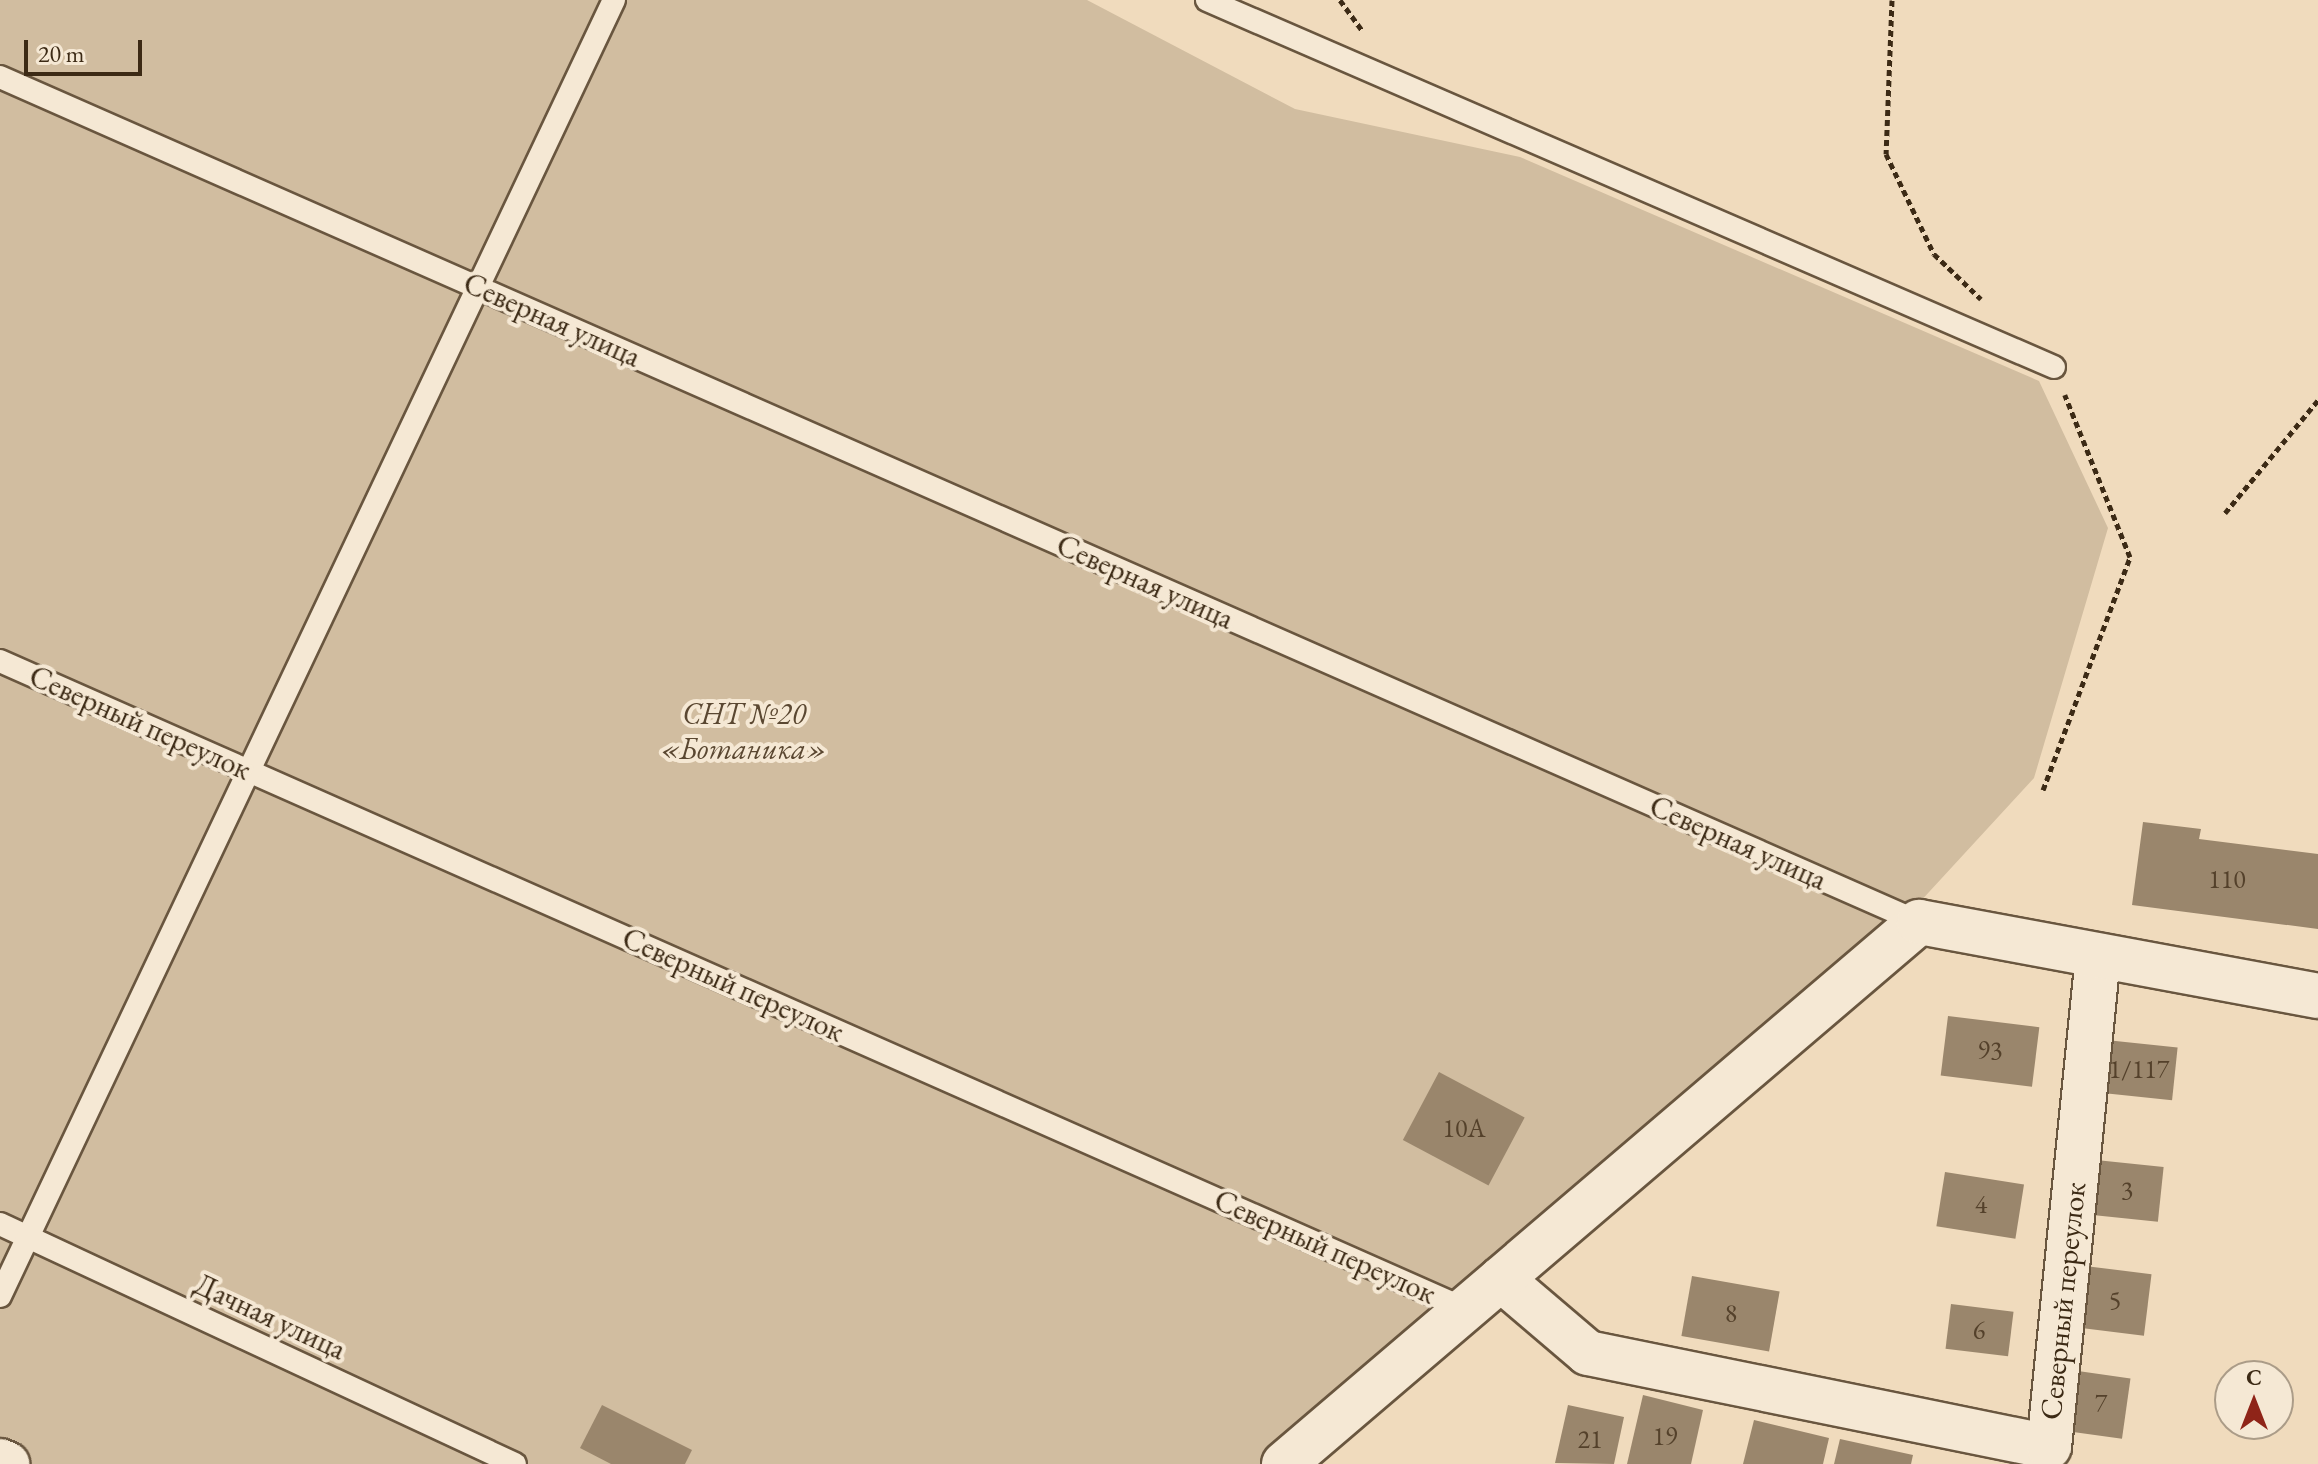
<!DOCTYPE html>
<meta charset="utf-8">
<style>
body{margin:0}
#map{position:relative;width:2318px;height:1464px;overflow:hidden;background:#f0dbbd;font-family:"EB Garamond",serif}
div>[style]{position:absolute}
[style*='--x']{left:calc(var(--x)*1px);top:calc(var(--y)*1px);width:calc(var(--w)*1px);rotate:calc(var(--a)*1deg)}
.green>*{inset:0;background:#d1bda0}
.building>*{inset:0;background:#9a866c;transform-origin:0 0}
.path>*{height:5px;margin-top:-2.5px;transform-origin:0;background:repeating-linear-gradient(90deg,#3c2a15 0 6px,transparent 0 10px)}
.roads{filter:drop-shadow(2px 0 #69563f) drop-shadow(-2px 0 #69563f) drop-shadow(0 2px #69563f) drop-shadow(0 -2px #69563f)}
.service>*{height:22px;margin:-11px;padding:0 11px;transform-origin:11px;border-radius:11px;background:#f5e8d4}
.minor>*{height:44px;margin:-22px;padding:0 22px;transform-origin:22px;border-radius:22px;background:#f5e8d4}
span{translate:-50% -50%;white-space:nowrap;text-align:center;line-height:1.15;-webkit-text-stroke:8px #f5e8d4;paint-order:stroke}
.number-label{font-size:26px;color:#54412b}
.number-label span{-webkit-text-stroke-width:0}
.street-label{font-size:30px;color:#3c2a15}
.park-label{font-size:30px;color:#5a4731;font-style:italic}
.north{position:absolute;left:2214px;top:1360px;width:80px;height:80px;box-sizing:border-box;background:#f5e8d4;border:2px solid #ab9c88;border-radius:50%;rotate:0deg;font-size:22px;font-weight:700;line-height:32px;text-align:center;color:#3c2a15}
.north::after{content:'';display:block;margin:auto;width:28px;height:36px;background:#8f2418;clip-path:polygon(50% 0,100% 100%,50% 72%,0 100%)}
.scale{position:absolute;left:24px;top:40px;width:118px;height:36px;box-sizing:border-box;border:4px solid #3c2a15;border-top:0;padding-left:10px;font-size:24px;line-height:28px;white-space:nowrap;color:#3c2a15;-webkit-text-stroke:6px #f5e8d4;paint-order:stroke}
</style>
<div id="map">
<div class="green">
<i style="clip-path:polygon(0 0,1087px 0,1295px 109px,1520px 157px,2039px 381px,2108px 528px,2034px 778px,1883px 942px,1300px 1464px,0 1464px)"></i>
</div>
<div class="building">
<i style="clip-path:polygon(2143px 822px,2201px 829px,2199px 839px,2318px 854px,2318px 929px,2132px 905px)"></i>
<i style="left:1948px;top:1016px;width:92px;height:60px;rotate:7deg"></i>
<i style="left:2106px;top:1040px;width:72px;height:53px;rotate:6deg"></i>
<i style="left:1439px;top:1072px;width:97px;height:77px;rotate:28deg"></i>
<i style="left:2096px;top:1160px;width:68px;height:55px;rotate:6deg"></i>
<i style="left:1945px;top:1172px;width:80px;height:55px;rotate:9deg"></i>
<i style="left:2085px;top:1266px;width:67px;height:62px;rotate:7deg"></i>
<i style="left:1692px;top:1276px;width:89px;height:61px;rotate:10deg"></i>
<i style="left:1951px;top:1304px;width:63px;height:45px;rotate:7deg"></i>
<i style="left:2078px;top:1371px;width:53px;height:61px;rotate:8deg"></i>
<i style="clip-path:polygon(1643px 1395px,1703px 1410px,1691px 1464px,1627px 1464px)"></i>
<i style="clip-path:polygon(602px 1405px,692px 1450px,685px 1464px,611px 1464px,580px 1448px)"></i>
<i style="clip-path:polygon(1568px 1405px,1624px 1417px,1614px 1464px,1555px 1463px)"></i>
<i style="clip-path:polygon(1754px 1420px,1829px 1438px,1823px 1464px,1743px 1464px)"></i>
<i style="clip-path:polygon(1840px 1439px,1913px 1455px,1911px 1464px,1834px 1464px)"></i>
</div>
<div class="path">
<i style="--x:1340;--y:0;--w:39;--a:54"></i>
<i style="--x:1892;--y:0;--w:154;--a:92.2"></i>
<i style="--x:1886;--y:154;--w:111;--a:64.4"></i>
<i style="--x:1934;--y:254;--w:65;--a:43.8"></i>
<i style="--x:2225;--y:513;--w:146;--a:-50.5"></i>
<i style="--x:2043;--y:790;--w:249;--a:-69.5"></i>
<i style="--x:2130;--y:557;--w:175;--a:-111.9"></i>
</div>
<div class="roads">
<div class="service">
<i style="--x:1207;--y:0;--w:923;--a:23.43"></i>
<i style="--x:0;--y:77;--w:2097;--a:23.77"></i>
<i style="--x:0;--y:661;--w:1602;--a:23.86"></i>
<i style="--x:0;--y:1224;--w:568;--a:24.99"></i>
<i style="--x:0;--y:1296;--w:1434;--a:-64.65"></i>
</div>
<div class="minor">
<i style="--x:1501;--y:1279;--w:114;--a:40.4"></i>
<i style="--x:1588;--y:1353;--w:470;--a:11.5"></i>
<i style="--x:2049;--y:1447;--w:494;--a:-84.3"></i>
<i style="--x:0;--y:1461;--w:8;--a:23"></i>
<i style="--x:1284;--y:1464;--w:835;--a:-40.48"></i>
<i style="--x:1919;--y:922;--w:406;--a:10.5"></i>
</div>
</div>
<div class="number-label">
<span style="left:2227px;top:880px">110</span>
<span style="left:1990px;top:1051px">93</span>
<span style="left:2139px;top:1070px">1/117</span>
<span style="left:1464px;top:1129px">10А</span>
<span style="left:2127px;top:1191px">3</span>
<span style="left:1981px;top:1205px">4</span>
<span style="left:2115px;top:1301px">5</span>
<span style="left:1731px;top:1314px">8</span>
<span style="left:1979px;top:1331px">6</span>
<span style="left:2101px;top:1404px">7</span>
<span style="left:1665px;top:1437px">19</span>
<span style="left:1590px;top:1440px">21</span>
</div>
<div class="street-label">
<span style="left:552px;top:320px;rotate:24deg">Северная улица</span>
<span style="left:1145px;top:582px;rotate:24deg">Северная улица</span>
<span style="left:140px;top:723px;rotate:24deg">Северный переулок</span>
<span style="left:1738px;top:843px;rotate:24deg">Северная улица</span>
<span style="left:733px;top:985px;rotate:24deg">Северный переулок</span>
<span style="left:1325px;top:1247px;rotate:24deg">Северный переулок</span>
<span style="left:2063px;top:1301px;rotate:-84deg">Северный переулок</span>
<span style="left:270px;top:1317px;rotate:25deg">Дачная улица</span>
</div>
<div class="park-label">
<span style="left:744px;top:731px">СНТ №20<br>«Ботаника»</span>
</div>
<div class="north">С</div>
<div class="scale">20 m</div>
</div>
